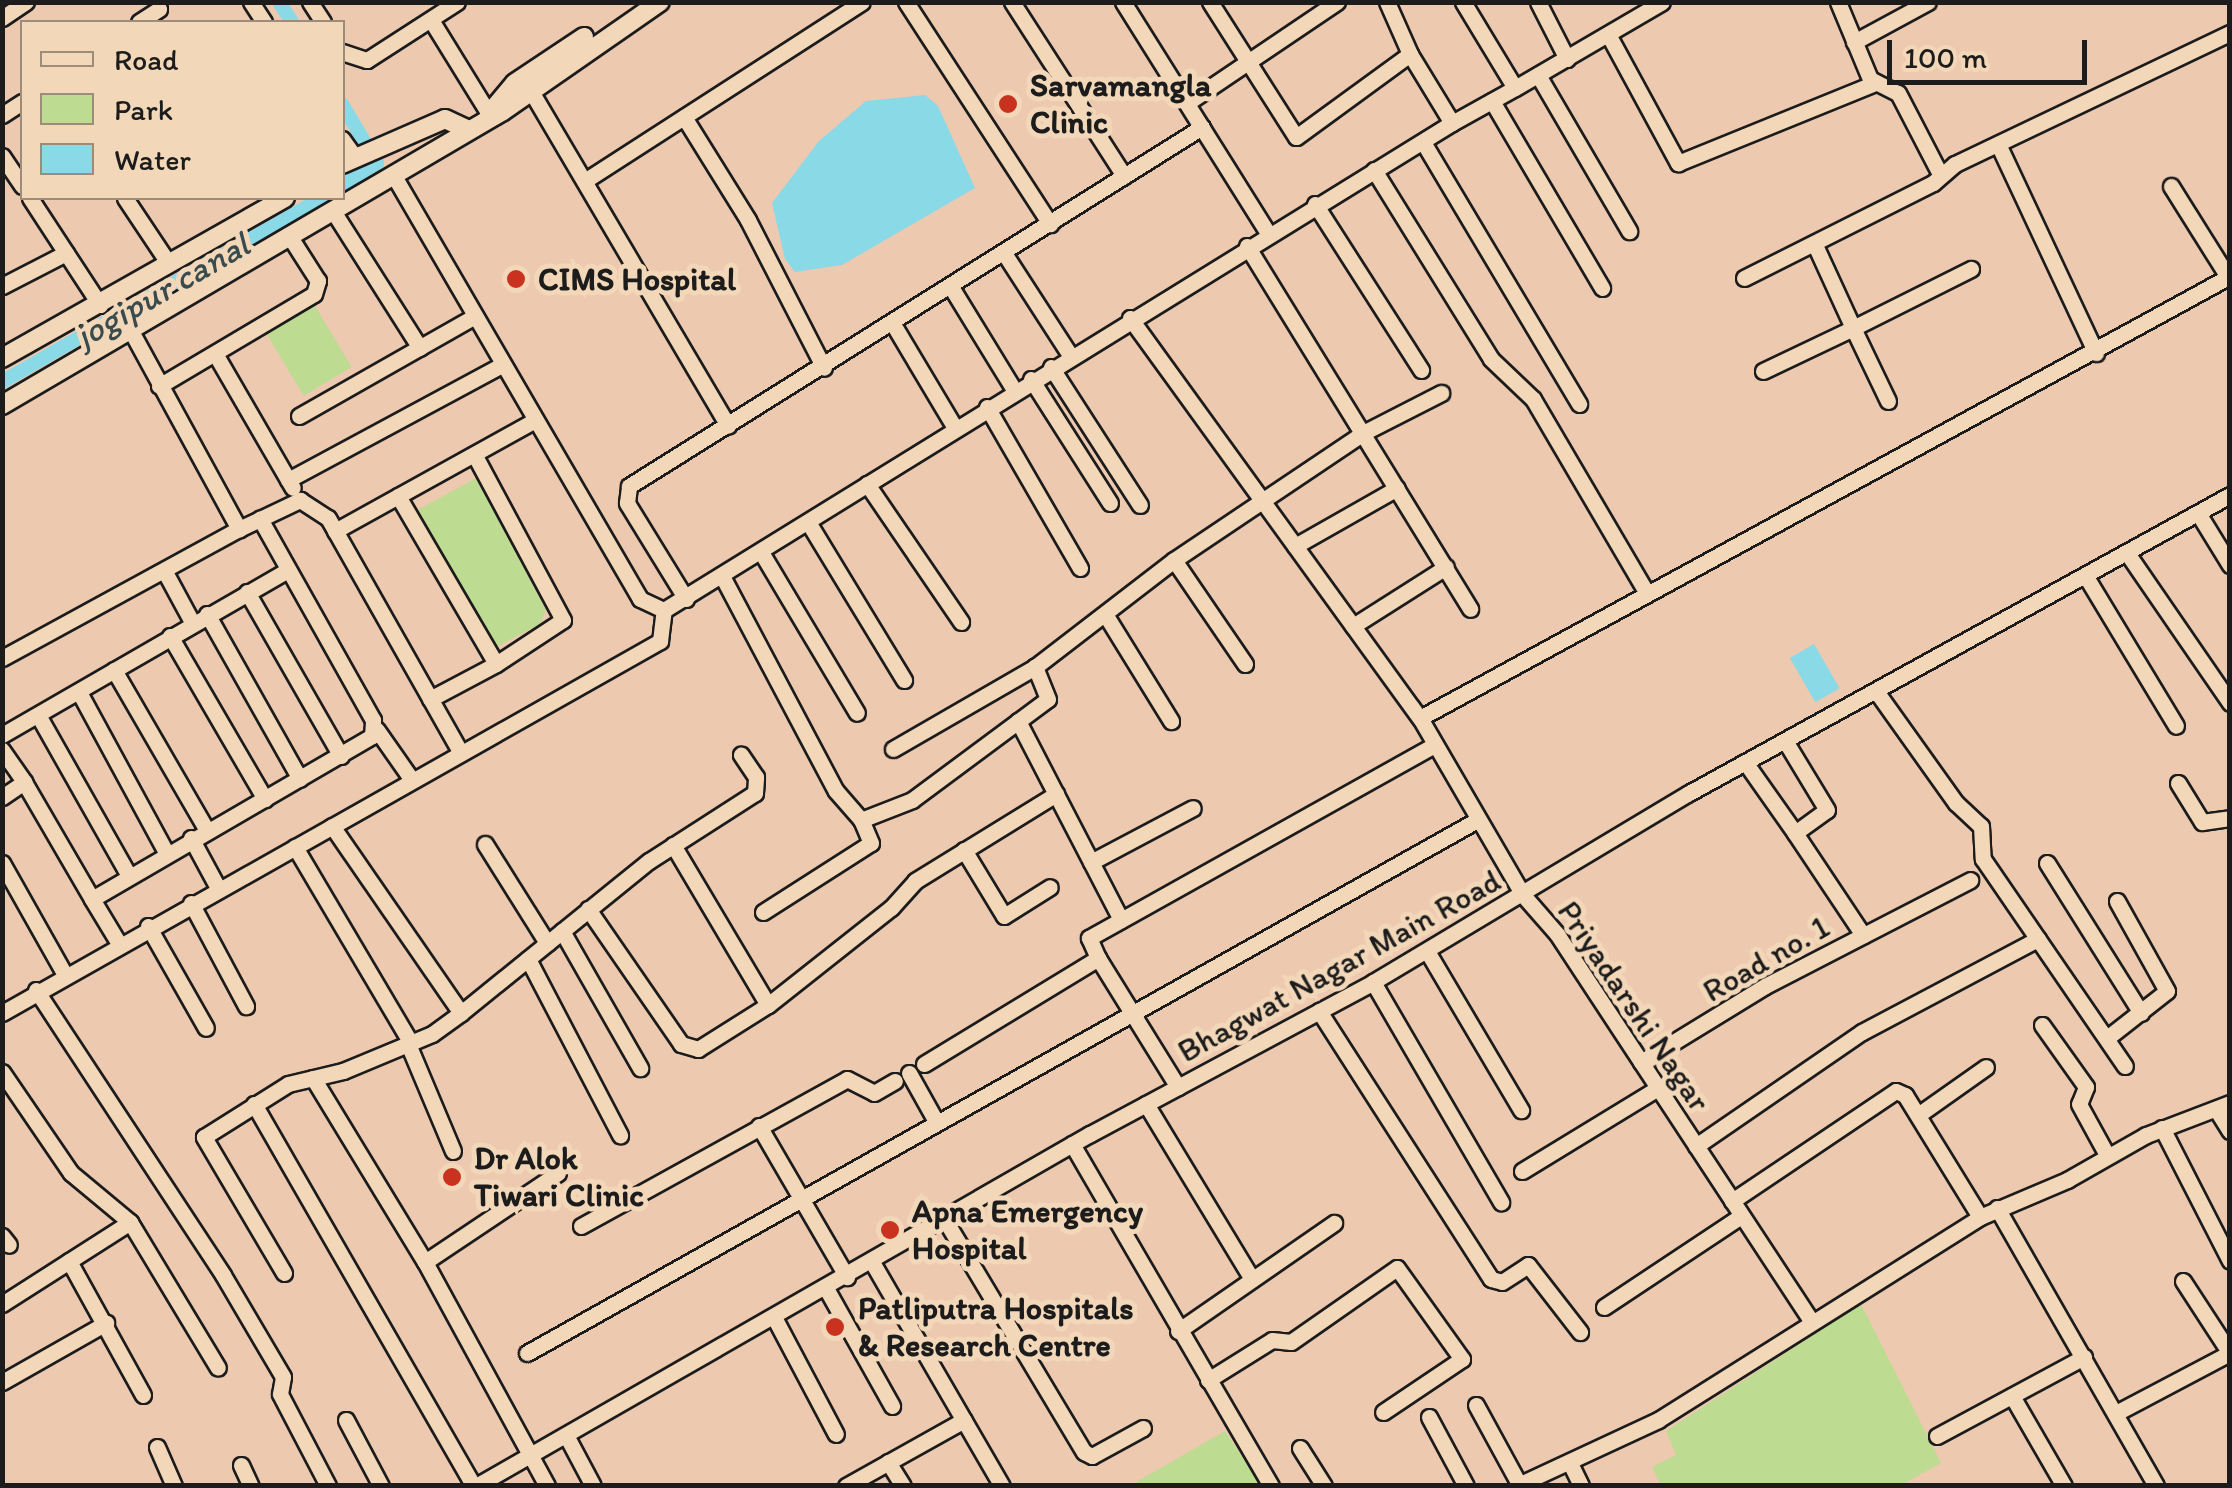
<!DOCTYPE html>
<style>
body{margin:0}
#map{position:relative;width:2232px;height:1488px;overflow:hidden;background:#edc9b0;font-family:Itim,sans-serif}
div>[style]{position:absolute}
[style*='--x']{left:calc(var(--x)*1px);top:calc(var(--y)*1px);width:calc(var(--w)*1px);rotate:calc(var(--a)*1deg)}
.green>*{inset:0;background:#bedb92;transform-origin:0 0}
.water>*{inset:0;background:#8ad9e7;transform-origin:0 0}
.canal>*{height:14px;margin:-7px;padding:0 7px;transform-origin:7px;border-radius:7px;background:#8ad9e7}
.roads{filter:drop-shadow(2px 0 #1c1c1c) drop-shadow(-2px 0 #1c1c1c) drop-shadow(0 2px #1c1c1c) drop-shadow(0 -2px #1c1c1c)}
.minor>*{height:15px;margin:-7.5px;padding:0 7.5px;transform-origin:7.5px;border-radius:7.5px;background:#f3d7b9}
.tertiary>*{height:18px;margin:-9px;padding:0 9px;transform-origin:9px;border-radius:9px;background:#f3d7b9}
.dots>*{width:28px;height:28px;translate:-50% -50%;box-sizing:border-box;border:5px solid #f3d7b9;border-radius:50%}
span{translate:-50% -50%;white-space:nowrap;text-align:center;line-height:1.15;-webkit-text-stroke:10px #f3d7b9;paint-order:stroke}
.poi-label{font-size:32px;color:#1c1c1c;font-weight:700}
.left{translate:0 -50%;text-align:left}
.street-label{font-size:32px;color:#1c1c1c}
.water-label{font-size:35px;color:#384b4f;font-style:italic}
.frame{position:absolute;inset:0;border:5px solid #1c1c1c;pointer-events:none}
.legend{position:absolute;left:20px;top:20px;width:325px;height:180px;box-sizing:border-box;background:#f3d7b9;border:2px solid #9d8c7a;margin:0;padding:12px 18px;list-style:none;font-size:30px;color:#1c1c1c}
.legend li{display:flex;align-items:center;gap:20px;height:50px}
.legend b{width:50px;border:2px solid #9d8c7a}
.scale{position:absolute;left:1887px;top:40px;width:200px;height:45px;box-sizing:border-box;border:5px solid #1c1c1c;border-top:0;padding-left:12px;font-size:30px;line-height:35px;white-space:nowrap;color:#1c1c1c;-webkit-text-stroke:8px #f3d7b9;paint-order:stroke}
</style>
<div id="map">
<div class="green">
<i style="left:312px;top:301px;width:77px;height:56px;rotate:59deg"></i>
<i style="clip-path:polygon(476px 478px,546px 610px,540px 624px,496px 647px,418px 510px)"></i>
<i style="clip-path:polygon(1861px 1304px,1941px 1463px,1901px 1485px,1661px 1485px,1652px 1467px,1676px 1455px,1666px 1431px)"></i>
<i style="clip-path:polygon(1225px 1431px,1261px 1485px,1131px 1485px)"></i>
</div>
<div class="water">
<i style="clip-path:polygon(925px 95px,938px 106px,975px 188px,842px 265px,795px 272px,785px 259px,772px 203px,819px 141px,866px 101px)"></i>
<i style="left:1814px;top:644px;width:51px;height:28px;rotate:60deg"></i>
</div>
<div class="canal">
<i style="--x:279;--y:2;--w:24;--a:57"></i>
<i style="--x:342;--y:104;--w:69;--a:59.3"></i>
<i style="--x:377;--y:163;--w:41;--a:147.8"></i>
<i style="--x:2;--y:382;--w:369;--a:-29.9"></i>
</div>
<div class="roads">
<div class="minor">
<i style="--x:251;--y:2;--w:24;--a:57"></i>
<i style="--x:310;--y:2;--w:24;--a:57"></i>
<i style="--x:906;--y:2;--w:265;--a:57"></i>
<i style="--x:1012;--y:2;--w:207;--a:57.2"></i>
<i style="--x:1123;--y:2;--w:273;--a:57.9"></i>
<i style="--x:1387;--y:2;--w:57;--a:66.1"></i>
<i style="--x:1463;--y:2;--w:100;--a:58.8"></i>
<i style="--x:1515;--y:88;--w:170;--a:-30.3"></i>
<i style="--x:1538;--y:2;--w:64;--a:63"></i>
<i style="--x:1838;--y:2;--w:83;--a:67.4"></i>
<i style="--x:1870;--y:79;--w:31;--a:27"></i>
<i style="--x:1898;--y:93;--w:93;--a:62.6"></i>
<i style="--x:2;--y:18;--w:29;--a:-34"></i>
<i style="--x:431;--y:20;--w:110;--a:58.3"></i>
<i style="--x:139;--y:22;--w:24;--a:-33"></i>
<i style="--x:1609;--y:36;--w:145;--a:61.5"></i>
<i style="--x:1678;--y:163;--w:210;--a:-22.1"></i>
<i style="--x:1854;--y:42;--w:84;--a:-28.4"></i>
<i style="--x:342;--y:52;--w:26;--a:18"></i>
<i style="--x:367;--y:60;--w:107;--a:-32.8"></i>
<i style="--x:1538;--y:75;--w:181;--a:59.7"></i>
<i style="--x:525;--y:81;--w:400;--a:59.5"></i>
<i style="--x:1492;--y:101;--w:217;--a:59.5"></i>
<i style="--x:1187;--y:103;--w:181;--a:-34"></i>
<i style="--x:2;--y:115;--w:24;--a:-33"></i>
<i style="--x:684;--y:117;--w:121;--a:58.1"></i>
<i style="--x:748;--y:220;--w:166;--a:62.8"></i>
<i style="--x:1452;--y:123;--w:72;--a:-29.1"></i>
<i style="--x:342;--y:139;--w:22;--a:54"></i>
<i style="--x:1423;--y:142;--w:305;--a:59.2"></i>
<i style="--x:1998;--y:144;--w:231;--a:64.9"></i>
<i style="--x:2;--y:156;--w:36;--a:56"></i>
<i style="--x:1374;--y:170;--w:222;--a:58.2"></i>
<i style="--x:1491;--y:359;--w:58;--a:43.6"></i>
<i style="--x:1533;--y:399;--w:221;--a:59.6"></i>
<i style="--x:394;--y:176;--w:489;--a:59.8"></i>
<i style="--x:640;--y:599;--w:26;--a:25"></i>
<i style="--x:664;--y:610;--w:926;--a:-31.72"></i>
<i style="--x:1452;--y:123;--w:81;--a:-121.3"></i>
<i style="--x:1410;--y:54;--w:141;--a:143.9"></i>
<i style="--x:1296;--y:137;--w:160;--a:-122.5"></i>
<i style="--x:586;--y:180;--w:328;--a:-32.8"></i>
<i style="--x:2171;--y:186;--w:107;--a:57.9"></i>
<i style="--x:30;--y:198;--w:128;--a:56.8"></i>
<i style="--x:125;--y:198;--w:79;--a:56.3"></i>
<i style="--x:1315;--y:204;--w:197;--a:57.4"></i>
<i style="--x:333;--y:211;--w:162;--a:57.6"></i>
<i style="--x:1815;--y:245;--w:91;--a:65.4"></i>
<i style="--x:1853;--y:328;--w:132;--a:-26.6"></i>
<i style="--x:1247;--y:246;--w:426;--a:58.4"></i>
<i style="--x:1004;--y:253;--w:121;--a:57.1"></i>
<i style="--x:1744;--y:278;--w:212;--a:-26.7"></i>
<i style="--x:1933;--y:183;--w:29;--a:-41"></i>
<i style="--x:1955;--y:164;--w:305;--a:-25.5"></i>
<i style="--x:2;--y:286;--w:72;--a:-27.3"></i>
<i style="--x:951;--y:287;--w:121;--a:58.5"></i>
<i style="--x:1130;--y:318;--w:494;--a:54.1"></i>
<i style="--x:1420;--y:718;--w:205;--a:59.8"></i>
<i style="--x:1523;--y:895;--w:52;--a:48.9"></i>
<i style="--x:1557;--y:934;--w:463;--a:56.7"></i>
<i style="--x:893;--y:324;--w:121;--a:59.2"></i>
<i style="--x:131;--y:331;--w:226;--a:61.4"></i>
<i style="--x:239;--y:529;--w:68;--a:-25.4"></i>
<i style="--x:300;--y:500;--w:33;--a:33"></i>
<i style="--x:328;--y:518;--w:270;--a:60.5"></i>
<i style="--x:217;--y:357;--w:151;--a:59.9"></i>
<i style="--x:1051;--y:367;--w:164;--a:57.2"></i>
<i style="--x:1763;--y:371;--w:100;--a:-25.5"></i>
<i style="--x:1853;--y:328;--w:81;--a:64.4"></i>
<i style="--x:1031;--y:379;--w:147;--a:57.5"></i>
<i style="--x:159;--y:386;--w:180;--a:-30.7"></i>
<i style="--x:314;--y:294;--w:14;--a:-73"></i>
<i style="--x:318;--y:281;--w:52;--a:-122.5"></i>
<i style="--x:987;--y:407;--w:186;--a:60"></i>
<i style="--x:299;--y:416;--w:202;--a:-29.6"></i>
<i style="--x:288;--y:480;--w:244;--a:-28.3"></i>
<i style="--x:867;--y:484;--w:167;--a:55.7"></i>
<i style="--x:398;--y:496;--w:194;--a:59.7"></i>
<i style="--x:496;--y:664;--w:80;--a:-33.3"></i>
<i style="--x:563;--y:620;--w:188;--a:-118.2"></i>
<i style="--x:2198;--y:513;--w:61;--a:58.4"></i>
<i style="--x:808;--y:522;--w:185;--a:58.7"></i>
<i style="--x:335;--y:531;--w:229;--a:-29"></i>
<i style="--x:1295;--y:546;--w:117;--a:-29.6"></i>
<i style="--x:761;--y:552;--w:187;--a:59.2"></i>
<i style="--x:2127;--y:553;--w:182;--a:55.5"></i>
<i style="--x:1174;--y:560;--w:126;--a:55.7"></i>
<i style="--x:165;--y:572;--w:57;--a:61.6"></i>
<i style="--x:2085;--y:575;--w:176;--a:58.9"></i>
<i style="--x:722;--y:576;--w:243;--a:62.1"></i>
<i style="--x:836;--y:791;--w:38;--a:49"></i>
<i style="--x:861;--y:820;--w:55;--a:-21.4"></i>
<i style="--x:912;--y:800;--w:169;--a:-36.6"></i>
<i style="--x:1048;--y:699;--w:35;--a:-112"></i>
<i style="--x:1035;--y:667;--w:175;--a:-37.6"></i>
<i style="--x:1174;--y:560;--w:228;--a:-33.9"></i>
<i style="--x:1363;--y:433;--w:88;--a:-27.1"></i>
<i style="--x:247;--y:592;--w:189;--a:60.2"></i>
<i style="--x:686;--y:599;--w:113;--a:-121.6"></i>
<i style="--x:627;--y:503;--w:17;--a:-83"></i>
<i style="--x:629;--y:486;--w:676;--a:-32.07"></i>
<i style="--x:207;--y:614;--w:189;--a:60.6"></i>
<i style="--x:1105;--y:614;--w:126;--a:58.3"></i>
<i style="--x:1353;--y:626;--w:110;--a:-32.4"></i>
<i style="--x:170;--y:636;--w:189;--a:59.8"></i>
<i style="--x:2;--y:658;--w:270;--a:-28.6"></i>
<i style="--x:114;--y:670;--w:184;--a:59.9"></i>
<i style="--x:1876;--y:691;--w:138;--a:54.5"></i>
<i style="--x:1956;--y:803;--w:34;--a:43"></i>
<i style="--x:1981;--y:826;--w:33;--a:87"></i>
<i style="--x:1983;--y:859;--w:251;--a:55.6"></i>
<i style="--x:79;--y:692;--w:182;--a:61.5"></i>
<i style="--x:430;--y:699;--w:75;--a:-27.9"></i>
<i style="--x:38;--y:715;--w:185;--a:60.5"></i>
<i style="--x:1420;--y:718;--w:923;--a:-28.62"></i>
<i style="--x:1018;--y:721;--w:224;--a:62.6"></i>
<i style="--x:377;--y:730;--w:61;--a:55"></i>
<i style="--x:2;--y:735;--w:330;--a:-30"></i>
<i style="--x:893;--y:749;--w:164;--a:-30"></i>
<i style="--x:2;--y:750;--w:39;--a:55"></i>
<i style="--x:1745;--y:762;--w:87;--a:54.8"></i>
<i style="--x:1795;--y:833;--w:39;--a:-36"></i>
<i style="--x:1827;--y:810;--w:77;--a:-121.2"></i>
<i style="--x:2178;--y:783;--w:46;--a:58.4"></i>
<i style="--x:2202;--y:822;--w:28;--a:-8"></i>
<i style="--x:2;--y:797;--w:27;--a:-34"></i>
<i style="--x:24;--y:782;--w:135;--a:59.8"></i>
<i style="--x:92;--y:899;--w:324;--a:-30.2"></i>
<i style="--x:372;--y:736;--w:16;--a:-86"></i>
<i style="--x:373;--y:720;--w:231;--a:-119.3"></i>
<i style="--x:1795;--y:833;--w:123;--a:56.3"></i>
<i style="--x:191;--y:838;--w:57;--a:61.6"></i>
<i style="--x:485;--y:844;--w:117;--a:57.9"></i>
<i style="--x:673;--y:845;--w:186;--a:59.3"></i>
<i style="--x:295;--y:847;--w:228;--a:59.4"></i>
<i style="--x:964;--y:850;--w:77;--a:58.8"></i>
<i style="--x:1004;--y:916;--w:54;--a:-32.2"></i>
<i style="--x:1091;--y:862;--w:115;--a:-27.9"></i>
<i style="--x:2;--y:863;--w:126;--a:60.6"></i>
<i style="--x:2047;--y:863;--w:177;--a:57.9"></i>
<i style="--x:92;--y:899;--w:50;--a:58.8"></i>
<i style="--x:191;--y:903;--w:117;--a:61.9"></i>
<i style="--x:588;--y:909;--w:164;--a:55.4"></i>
<i style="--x:681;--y:1044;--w:18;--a:16"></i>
<i style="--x:698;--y:1049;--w:83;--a:-32.2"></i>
<i style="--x:768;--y:1005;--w:157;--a:-38.3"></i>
<i style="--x:891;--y:908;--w:36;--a:-48"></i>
<i style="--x:915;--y:881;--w:166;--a:-31.7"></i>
<i style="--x:763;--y:912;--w:128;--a:-32.6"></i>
<i style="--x:871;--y:843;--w:25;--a:-113"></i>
<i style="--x:148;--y:926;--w:117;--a:60.4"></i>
<i style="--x:562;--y:931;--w:158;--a:60.3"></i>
<i style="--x:1427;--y:951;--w:185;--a:59.4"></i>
<i style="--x:1098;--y:958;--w:152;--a:58.2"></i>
<i style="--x:528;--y:959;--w:199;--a:62.4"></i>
<i style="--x:1373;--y:982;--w:255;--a:59.8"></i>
<i style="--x:36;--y:990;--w:341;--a:56.7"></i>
<i style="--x:223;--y:1275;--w:118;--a:59.5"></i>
<i style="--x:283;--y:1377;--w:17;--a:100"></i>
<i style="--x:280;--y:1394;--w:104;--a:62.4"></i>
<i style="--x:1319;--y:1011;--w:318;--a:57.3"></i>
<i style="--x:1491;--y:1279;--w:11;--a:15"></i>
<i style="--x:1502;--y:1282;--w:31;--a:-33"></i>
<i style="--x:1528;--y:1265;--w:85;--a:52.2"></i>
<i style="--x:2;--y:1013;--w:756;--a:-29.48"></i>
<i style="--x:660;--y:641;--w:31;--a:-83"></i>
<i style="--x:461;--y:1013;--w:242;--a:-39"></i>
<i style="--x:649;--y:861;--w:126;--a:-32.7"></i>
<i style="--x:755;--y:793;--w:16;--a:-86"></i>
<i style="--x:756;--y:777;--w:27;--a:-124"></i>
<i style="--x:2042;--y:1025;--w:76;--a:54.6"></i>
<i style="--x:2086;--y:1087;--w:18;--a:112"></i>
<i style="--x:2079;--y:1104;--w:58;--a:61.2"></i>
<i style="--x:2107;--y:1038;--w:76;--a:-38.1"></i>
<i style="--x:2167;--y:991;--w:103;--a:-119.1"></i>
<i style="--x:408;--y:1044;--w:116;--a:67.2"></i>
<i style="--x:1641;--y:1062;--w:145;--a:-31.5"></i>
<i style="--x:1765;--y:986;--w:231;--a:-27.3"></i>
<i style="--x:924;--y:1064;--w:204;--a:-31.3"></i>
<i style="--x:1098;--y:958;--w:22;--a:-114"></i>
<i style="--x:1089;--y:938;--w:395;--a:-29.2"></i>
<i style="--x:2;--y:1072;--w:122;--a:55.7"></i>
<i style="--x:71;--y:1173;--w:77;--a:39.7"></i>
<i style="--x:130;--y:1222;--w:170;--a:58.9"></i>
<i style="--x:909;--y:1073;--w:57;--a:60.8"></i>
<i style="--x:313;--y:1078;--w:215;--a:58.7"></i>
<i style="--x:425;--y:1262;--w:255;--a:61.4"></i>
<i style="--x:254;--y:1104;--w:441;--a:60.1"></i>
<i style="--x:1146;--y:1104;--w:205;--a:58.8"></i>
<i style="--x:2216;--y:1109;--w:26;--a:58"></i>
<i style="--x:1918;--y:1115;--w:83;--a:-35.2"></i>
<i style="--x:759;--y:1126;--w:175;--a:59.8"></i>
<i style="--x:2162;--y:1128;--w:149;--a:62.9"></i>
<i style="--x:1072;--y:1144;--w:396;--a:59.8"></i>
<i style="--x:1696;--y:1146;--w:201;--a:-34.5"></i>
<i style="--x:1862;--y:1032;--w:199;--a:-27.9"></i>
<i style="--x:1522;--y:1171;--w:159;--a:-31.4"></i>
<i style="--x:1732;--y:1201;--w:197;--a:-33.9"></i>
<i style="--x:1896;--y:1091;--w:10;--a:24"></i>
<i style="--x:1905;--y:1095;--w:143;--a:58.4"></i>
<i style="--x:1997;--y:1208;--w:320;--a:60.2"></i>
<i style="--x:945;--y:1220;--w:270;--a:59.1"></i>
<i style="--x:1084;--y:1452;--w:9;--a:27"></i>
<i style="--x:1092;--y:1456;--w:58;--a:-28.8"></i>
<i style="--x:581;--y:1226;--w:304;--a:-28.9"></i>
<i style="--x:847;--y:1079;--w:30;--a:27"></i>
<i style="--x:874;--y:1093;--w:24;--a:-30"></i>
<i style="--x:2;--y:1236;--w:11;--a:52"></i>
<i style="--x:69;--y:1261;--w:153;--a:61.1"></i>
<i style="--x:425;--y:1262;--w:160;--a:-33.8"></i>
<i style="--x:872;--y:1262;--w:259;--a:59.9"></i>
<i style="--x:284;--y:1273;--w:158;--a:-120.5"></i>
<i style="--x:204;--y:1137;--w:99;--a:-32.2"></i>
<i style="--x:288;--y:1084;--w:57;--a:-13.3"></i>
<i style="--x:343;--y:1071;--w:96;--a:-22.6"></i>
<i style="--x:432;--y:1034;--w:36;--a:-36"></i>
<i style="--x:461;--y:1013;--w:227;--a:-124.6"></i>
<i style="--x:2183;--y:1281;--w:86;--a:56.9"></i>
<i style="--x:827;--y:1290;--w:133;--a:60.7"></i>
<i style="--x:2;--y:1304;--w:152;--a:-32.6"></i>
<i style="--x:1604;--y:1307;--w:164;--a:-33.6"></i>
<i style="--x:775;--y:1319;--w:130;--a:62.1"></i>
<i style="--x:1178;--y:1331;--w:190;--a:-34.7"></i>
<i style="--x:527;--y:1353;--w:1089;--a:-29.29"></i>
<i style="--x:1208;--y:1380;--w:75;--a:-32"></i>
<i style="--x:1272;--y:1340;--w:19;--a:6"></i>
<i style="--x:1291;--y:1342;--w:129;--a:-34.9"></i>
<i style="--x:1397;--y:1268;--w:112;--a:54.5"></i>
<i style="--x:1462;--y:1359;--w:95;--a:146.1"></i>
<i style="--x:2;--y:1382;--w:120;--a:-29.6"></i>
<i style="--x:2012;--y:1396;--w:104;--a:60"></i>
<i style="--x:1476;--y:1405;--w:90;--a:61.4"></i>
<i style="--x:2116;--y:1413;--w:124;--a:-27.8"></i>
<i style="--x:1429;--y:1417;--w:78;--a:61.8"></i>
<i style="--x:346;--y:1420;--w:75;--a:62.1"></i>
<i style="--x:1937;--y:1436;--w:167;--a:-28.3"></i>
<i style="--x:567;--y:1437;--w:55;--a:62"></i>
<i style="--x:157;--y:1447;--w:43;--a:66.4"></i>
<i style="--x:1300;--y:1448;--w:45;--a:57.7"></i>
<i style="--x:888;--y:1462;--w:28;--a:58"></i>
<i style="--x:1570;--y:1463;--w:25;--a:64"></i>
<i style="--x:241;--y:1465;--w:23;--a:65"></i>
<i style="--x:476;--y:1486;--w:708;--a:-29.83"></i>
<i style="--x:1090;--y:1134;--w:321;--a:-28.2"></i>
<i style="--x:1373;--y:982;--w:368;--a:-30.9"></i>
<i style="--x:1689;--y:793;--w:618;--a:-28.85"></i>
<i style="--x:846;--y:1486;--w:135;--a:-29.2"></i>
<i style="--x:1516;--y:1486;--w:157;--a:-24.9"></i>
<i style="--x:1658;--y:1420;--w:381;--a:-32.2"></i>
<i style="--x:1980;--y:1217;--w:95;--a:-23"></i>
<i style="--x:2067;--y:1180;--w:91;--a:-29.7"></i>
<i style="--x:2146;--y:1135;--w:90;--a:-20.9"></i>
</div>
<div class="tertiary">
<i style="--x:489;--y:114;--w:40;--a:-50"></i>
<i style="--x:515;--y:83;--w:83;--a:-33.7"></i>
<i style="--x:342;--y:164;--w:112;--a:-23.6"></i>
<i style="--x:445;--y:119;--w:23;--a:25"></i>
<i style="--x:2;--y:358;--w:325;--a:-29.5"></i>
<i style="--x:2;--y:405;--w:581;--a:-30.41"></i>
<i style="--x:503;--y:111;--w:191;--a:-34.8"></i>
</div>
</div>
<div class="dots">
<i style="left:1008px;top:104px;background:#c8321e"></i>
<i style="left:516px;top:279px;background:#c8321e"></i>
<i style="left:452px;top:1177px;background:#c8321e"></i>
<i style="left:890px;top:1230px;background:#c8321e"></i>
<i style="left:835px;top:1327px;background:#c8321e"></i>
</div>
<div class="poi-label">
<span class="left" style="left:1030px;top:104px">Sarvamangla<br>Clinic</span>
<span class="left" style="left:538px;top:279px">CIMS Hospital</span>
<span class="left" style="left:474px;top:1177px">Dr Alok<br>Tiwari Clinic</span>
<span class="left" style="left:912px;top:1230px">Apna Emergency<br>Hospital</span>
<span class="left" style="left:858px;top:1327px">Patliputra Hospitals<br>&amp; Research Centre</span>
</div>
<div class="street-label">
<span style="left:1766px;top:959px;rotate:-30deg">Road no. 1</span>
<span style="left:1339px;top:966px;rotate:-29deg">Bhagwat Nagar Main Road</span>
<span style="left:1634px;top:1006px;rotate:56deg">Priyadarshi Nagar</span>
</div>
<div class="water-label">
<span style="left:162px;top:290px;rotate:-30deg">jogipur canal</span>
</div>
<div class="frame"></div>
<ul class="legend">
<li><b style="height:12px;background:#f3d7b9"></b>Road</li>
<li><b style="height:28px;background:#bedb92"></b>Park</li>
<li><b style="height:28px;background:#8ad9e7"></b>Water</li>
</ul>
<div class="scale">100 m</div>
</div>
